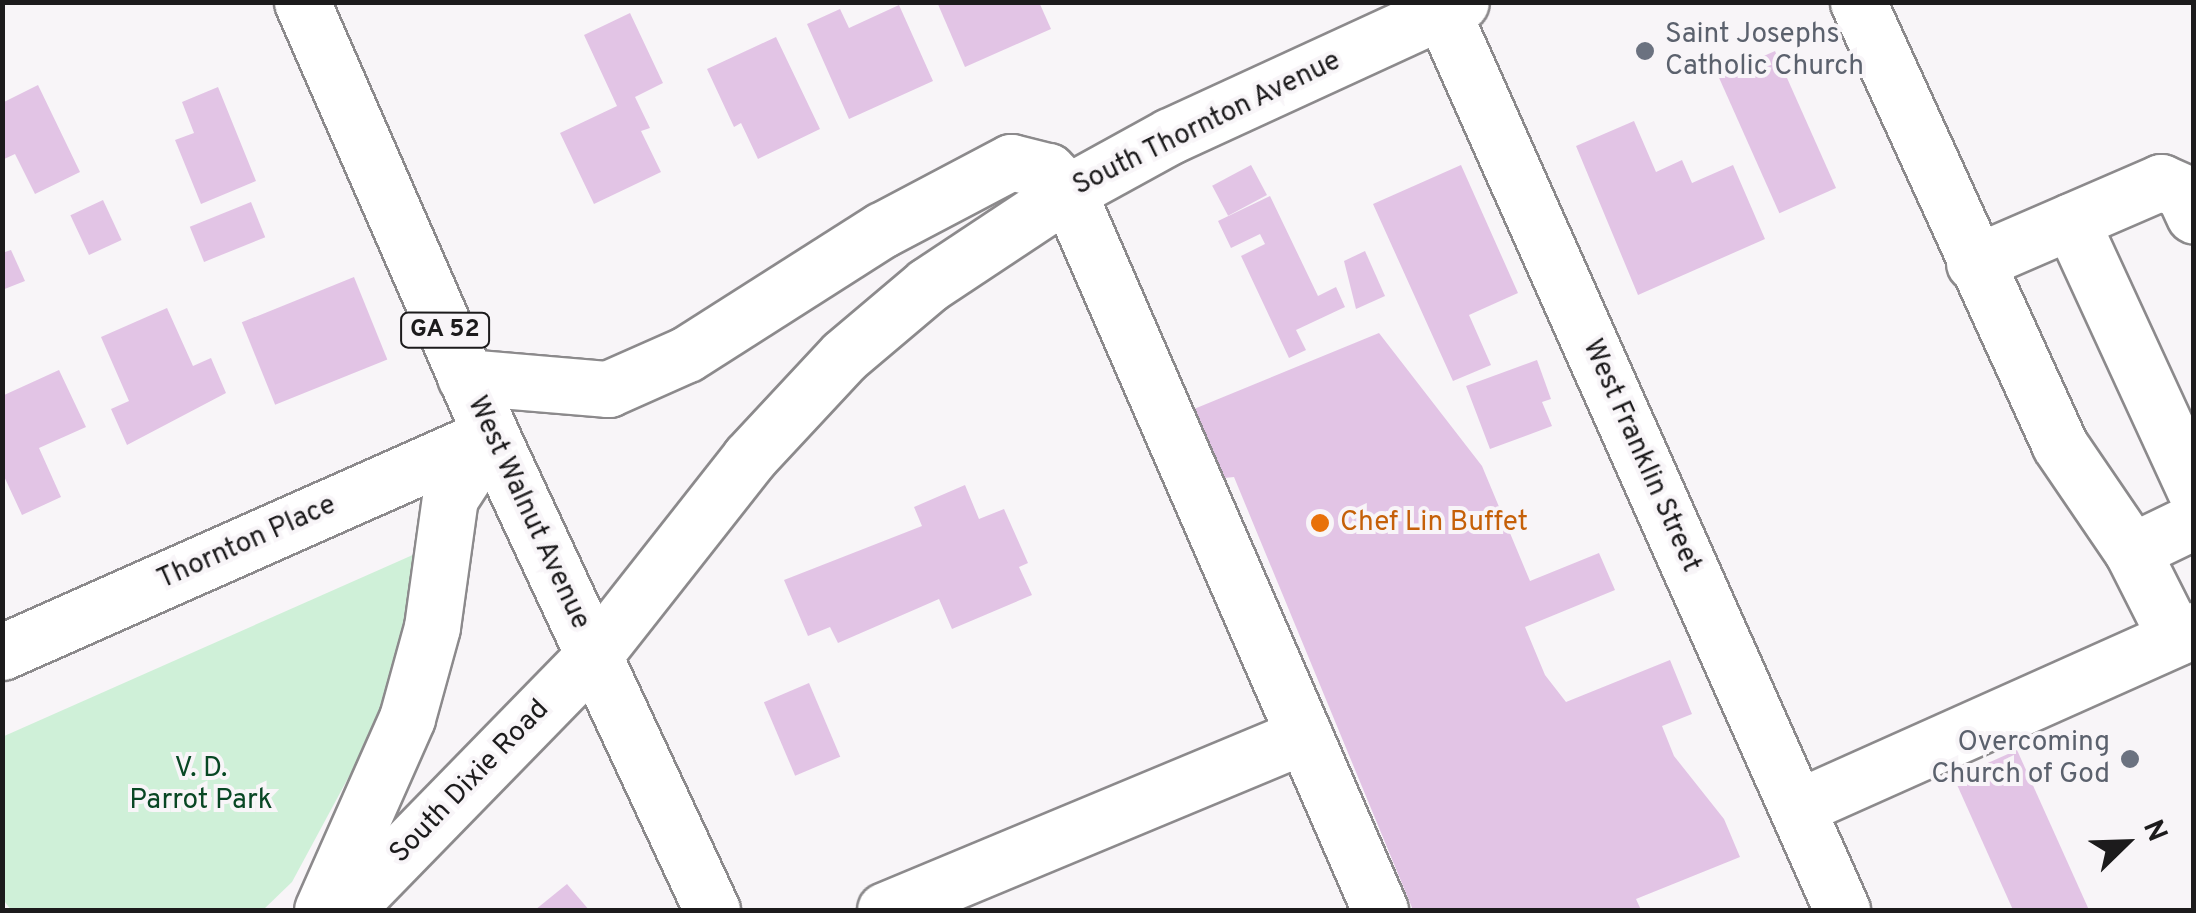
<!DOCTYPE html>
<style>
body{margin:0}
#map{position:relative;width:2196px;height:913px;overflow:hidden;background:#f8f5f8;font-family:Overpass,sans-serif}
div>[style]{position:absolute}
[style*='--x']{left:calc(var(--x)*1px);top:calc(var(--y)*1px);width:calc(var(--w)*1px);rotate:calc(var(--a)*1deg)}
.green>*{inset:0;background:#cff0d8}
.building>*{inset:0;background:#e2c4e5;transform-origin:0 0}
.roads{filter:drop-shadow(2px 0 #8c8a8c) drop-shadow(-2px 0 #8c8a8c) drop-shadow(0 2px #8c8a8c) drop-shadow(0 -2px #8c8a8c)}
.minor>*{height:55px;margin:-27.5px;padding:0 27.5px;transform-origin:27.5px;border-radius:27.5px;background:#fff}
.major>*{height:55px;margin:-27.5px;padding:0 27.5px;transform-origin:27.5px;border-radius:27.5px;background:#fff}
.dots>*{width:28px;height:28px;translate:-50% -50%;box-sizing:border-box;border:5px solid #f8f5f8;border-radius:50%}
span{translate:-50% -50%;white-space:nowrap;text-align:center;line-height:1.15;-webkit-text-stroke:8px #f8f5f8;paint-order:stroke}
.shield-label span{padding:2px 8px;background:#f8f5f8;border:2px solid;border-radius:8px;-webkit-text-stroke-width:0}
.shield-label{font-size:25px;color:#1c1b1c;font-weight:700}
.worship-label{font-size:28px;color:#5b616d}
.left{translate:0 -50%;text-align:left}
.right{translate:-100% -50%;text-align:right}
.street-label{font-size:28px;color:#1c1b1c}
.food-label{font-size:28px;color:#c56008}
.park-label{font-size:28px;color:#084724}
.frame{position:absolute;inset:0;border:5px solid #1c1b1c;pointer-events:none}
.north{position:absolute;left:2076px;top:793px;width:100px;height:100px;-webkit-text-stroke:8px #f8f5f8;paint-order:stroke;rotate:67deg;font-size:28px;font-weight:700;line-height:40px;text-align:center;color:#1c1b1c}
.north::after{content:'';display:block;margin:auto;width:35px;height:45px;background:#1c1b1c;clip-path:polygon(50% 0,100% 100%,50% 72%,0 100%)}
</style>
<div id="map">
<div class="green">
<i style="clip-path:polygon(433px 546px,395px 691px,292px 882px,263px 910px,11px 910px,2px 898px,2px 737px)"></i>
</div>
<div class="building">
<i style="clip-path:polygon(937px 2px,1039px 2px,1051px 29px,965px 67px)"></i>
<i style="clip-path:polygon(899px 5px,933px 81px,849px 119px,807px 24px,840px 9px,849px 28px)"></i>
<i style="clip-path:polygon(630px 13px,663px 83px,635px 97px,650px 128px,641px 131px,661px 172px,594px 204px,560px 133px,617px 106px,584px 35px)"></i>
<i style="clip-path:polygon(776px 37px,820px 129px,758px 159px,741px 123px,734px 127px,707px 69px)"></i>
<i style="left:1775px;top:51px;width:150px;height:62px;rotate:66deg"></i>
<i style="clip-path:polygon(38px 85px,80px 172px,35px 194px,15px 154px,2px 160px,2px 103px)"></i>
<i style="clip-path:polygon(218px 87px,256px 181px,201px 204px,175px 140px,194px 133px,182px 102px)"></i>
<i style="clip-path:polygon(1634px 121px,1656px 172px,1682px 160px,1692px 183px,1733px 165px,1765px 239px,1638px 295px,1576px 146px)"></i>
<i style="left:1251px;top:165px;width:34px;height:44px;rotate:62deg"></i>
<i style="clip-path:polygon(1461px 165px,1518px 293px,1469px 315px,1491px 365px,1453px 381px,1373px 204px)"></i>
<i style="clip-path:polygon(1270px 196px,1318px 296px,1336px 287px,1345px 307px,1296px 330px,1306px 350px,1289px 358px,1241px 256px,1265px 244px,1260px 234px,1231px 248px,1218px 221px)"></i>
<i style="left:103px;top:200px;width:44px;height:36px;rotate:65deg"></i>
<i style="left:251px;top:202px;width:38px;height:66px;rotate:68deg"></i>
<i style="clip-path:polygon(11px 250px,25px 281px,2px 290px,2px 253px)"></i>
<i style="clip-path:polygon(1365px 251px,1385px 296px,1356px 309px,1344px 261px)"></i>
<i style="left:354px;top:277px;width:89px;height:121px;rotate:68deg"></i>
<i style="clip-path:polygon(167px 308px,193px 366px,211px 358px,226px 393px,127px 445px,111px 409px,129px 401px,101px 337px)"></i>
<i style="clip-path:polygon(1379px 333px,1482px 466px,1530px 581px,1599px 553px,1615px 590px,1525px 627px,1545px 675px,1566px 702px,1670px 660px,1692px 714px,1662px 726px,1674px 756px,1724px 819px,1740px 857px,1636px 899px,1641px 910px,1413px 910px,1234px 477px,1214px 479px,1201px 461px,1213px 456px,1194px 409px)"></i>
<i style="clip-path:polygon(1537px 360px,1551px 399px,1542px 402px,1552px 426px,1490px 449px,1466px 386px)"></i>
<i style="clip-path:polygon(59px 370px,86px 427px,39px 448px,61px 497px,22px 515px,2px 472px,2px 396px)"></i>
<i style="clip-path:polygon(965px 485px,979px 519px,1004px 509px,1028px 563px,1019px 567px,1032px 595px,952px 629px,939px 599px,838px 643px,830px 627px,808px 636px,784px 580px,922px 526px,914px 507px)"></i>
<i style="left:809px;top:683px;width:80px;height:49px;rotate:67deg"></i>
<i style="clip-path:polygon(2017px 750px,2089px 910px,2013px 910px,1954px 778px)"></i>
<i style="clip-path:polygon(567px 884px,589px 910px,535px 910px)"></i>
</div>
<div class="roads">
<div class="minor">
<i style="--x:1438;--y:2;--w:994;--a:66.01"></i>
<i style="--x:1858;--y:2;--w:486;--a:65.5"></i>
<i style="--x:2059;--y:444;--w:130;--a:55.7"></i>
<i style="--x:2132;--y:551;--w:97;--a:63.2"></i>
<i style="--x:1068;--y:192;--w:783;--a:66.51"></i>
<i style="--x:2071;--y:221;--w:295;--a:65.3"></i>
<i style="--x:1974;--y:263;--w:204;--a:-23.4"></i>
<i style="--x:2161;--y:182;--w:24;--a:24"></i>
<i style="--x:2183;--y:192;--w:26;--a:65"></i>
<i style="--x:2132;--y:551;--w:69;--a:-25.8"></i>
<i style="--x:2;--y:652;--w:535;--a:-23.93"></i>
<i style="--x:1798;--y:807;--w:434;--a:-24.1"></i>
<i style="--x:885;--y:910;--w:454;--a:-22.6"></i>
</div>
<div class="major">
<i style="--x:302;--y:2;--w:472;--a:66.4"></i>
<i style="--x:491;--y:435;--w:524;--a:65.05"></i>
<i style="--x:465;--y:377;--w:144;--a:4.8"></i>
<i style="--x:608;--y:389;--w:86;--a:-23.9"></i>
<i style="--x:687;--y:354;--w:231;--a:-32.5"></i>
<i style="--x:882;--y:230;--w:146;--a:-27.8"></i>
<i style="--x:1011;--y:162;--w:38;--a:14"></i>
<i style="--x:1048;--y:171;--w:29;--a:46"></i>
<i style="--x:322;--y:910;--w:210;--a:-66.1"></i>
<i style="--x:407;--y:718;--w:94;--a:-74.6"></i>
<i style="--x:432;--y:627;--w:130;--a:-82.1"></i>
<i style="--x:450;--y:498;--w:75;--a:-56.9"></i>
<i style="--x:345;--y:910;--w:358;--a:-45.7"></i>
<i style="--x:595;--y:654;--w:249;--a:-51.8"></i>
<i style="--x:749;--y:458;--w:139;--a:-47"></i>
<i style="--x:844;--y:356;--w:110;--a:-40.2"></i>
<i style="--x:928;--y:285;--w:168;--a:-33.6"></i>
<i style="--x:1068;--y:192;--w:116;--a:-28.8"></i>
<i style="--x:1170;--y:136;--w:320;--a:-24.7"></i>
</div>
</div>
<div class="dots">
<i style="left:1645px;top:51px;background:#6b7280"></i>
<i style="left:1320px;top:523px;background:#e8710a"></i>
<i style="left:2130px;top:759px;background:#6b7280"></i>
</div>
<div class="shield-label">
<span style="left:445px;top:330px">GA 52</span>
</div>
<div class="worship-label">
<span class="left" style="left:1665px;top:51px">Saint Josephs<br>Catholic Church</span>
<span class="right" style="left:2110px;top:759px">Overcoming<br>Church of God</span>
</div>
<div class="street-label">
<span style="left:1207px;top:124px;rotate:-26deg">South Thornton Avenue</span>
<span style="left:1641px;top:456px;rotate:66deg">West Franklin Street</span>
<span style="left:528px;top:513px;rotate:65deg">West Walnut Avenue</span>
<span style="left:247px;top:543px;rotate:-24deg">Thornton Place</span>
<span style="left:470px;top:782px;rotate:-46deg">South Dixie Road</span>
</div>
<div class="food-label">
<span class="left" style="left:1340px;top:523px">Chef Lin Buffet</span>
</div>
<div class="park-label">
<span style="left:201px;top:785px">V. D.<br>Parrot Park</span>
</div>
<div class="frame"></div>
<div class="north">N</div>
</div>
